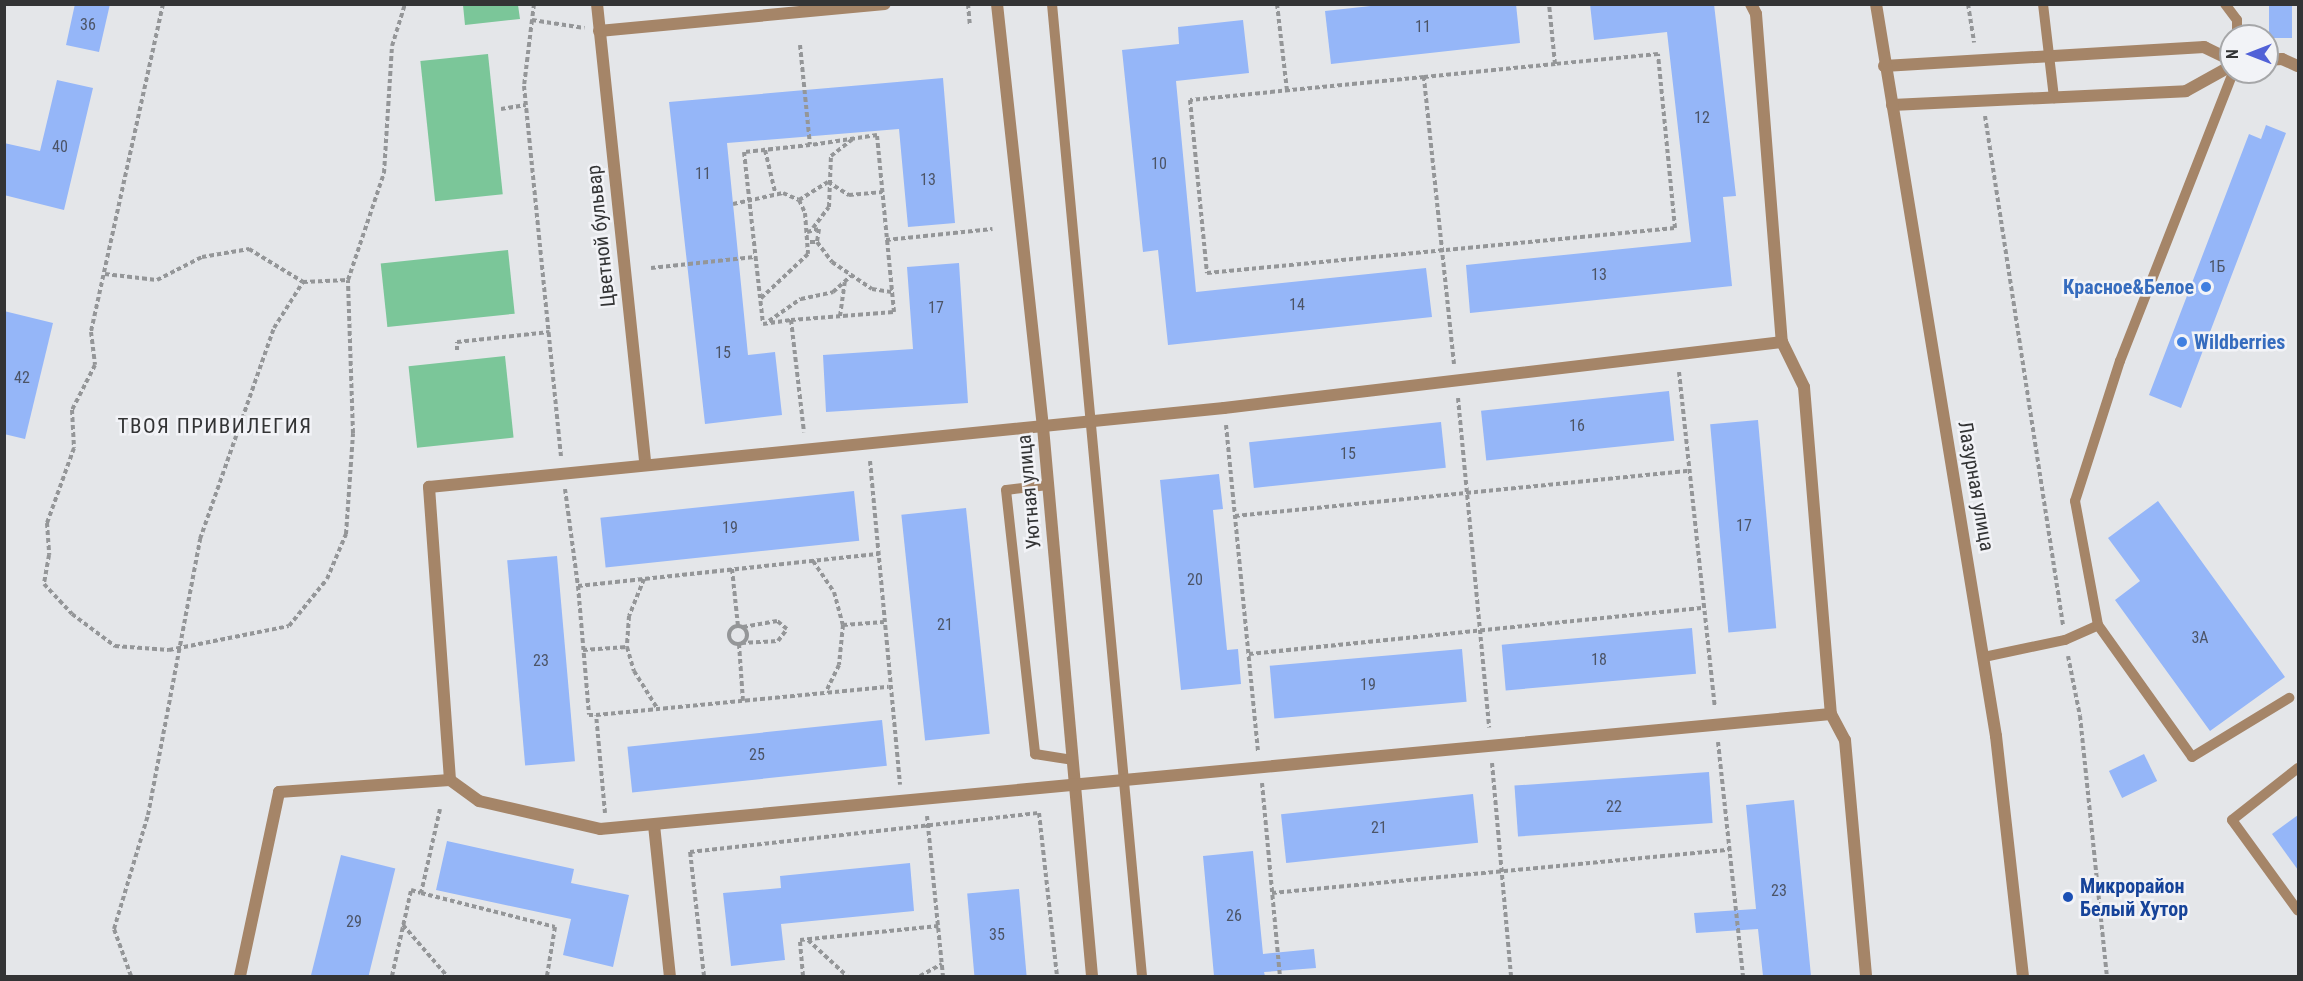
<!DOCTYPE html>
<meta charset="utf-8">
<style>
body{margin:0}
#map{position:relative;width:2303px;height:981px;overflow:hidden;background:#e4e6e9;font-family:"Roboto Condensed",sans-serif}
div>[style]{position:absolute}
[style*='--x']{left:calc(var(--x)*1px);top:calc(var(--y)*1px);width:calc(var(--w)*1px);rotate:calc(var(--a)*1deg)}
.green>*{inset:0;background:#7bc699;transform-origin:0 0}
.building>*{inset:0;background:#95b6f8;transform-origin:0 0}
.path>*{height:4px;margin-top:-2px;transform-origin:0;background:repeating-linear-gradient(90deg,#949698 0 4.5px,transparent 0 7.5px)}
.path>.ring{margin:-2px;padding:0;box-sizing:content-box;background:none;border:4px solid #949698;border-radius:50%}
.service>*{height:10px;margin:-5px;padding:0 5px;transform-origin:5px;border-radius:5px;background:#a58568}
.minor>*{height:12px;margin:-6px;padding:0 6px;transform-origin:6px;border-radius:6px;background:#a58568}
.tertiary>*{height:12px;margin:-6px;padding:0 6px;transform-origin:6px;border-radius:6px;background:#a58568}
.dots>*{width:16px;height:16px;translate:-50% -50%;box-sizing:border-box;border:3px solid #f2f3f7;border-radius:50%}
span{translate:-50% -50%;white-space:nowrap;text-align:center;line-height:1.15;-webkit-text-stroke:5px #f2f3f7;paint-order:stroke}
.number-label{font-size:16px;color:#4c5466}
.number-label span{-webkit-text-stroke-width:0}
.street-label{font-size:20px;color:#333435}
.shop-label{font-size:20px;color:#366cbe;font-weight:700}
.right{translate:-100% -50%;text-align:right}
.left{translate:0 -50%;text-align:left}
.transit-label{font-size:20px;color:#164399;font-weight:700}
.neighbourhood-label{font-size:21px;color:#333435;letter-spacing:1.5px}
.frame{position:absolute;inset:0;border:6px solid #333435;pointer-events:none}
.north{position:absolute;left:2219px;top:24px;width:60px;height:60px;box-sizing:border-box;background:#f2f3f7;border:2px solid #a6a7a9;border-radius:50%;rotate:270deg;font-size:16px;font-weight:700;line-height:24px;text-align:center;color:#333435}
.north::after{content:'';display:block;margin:auto;width:21px;height:27px;background:#5161d7;clip-path:polygon(50% 0,100% 100%,50% 72%,0 100%)}
</style>
<div id="map">
<div class="green">
<i style="clip-path:polygon(463px 5px,518px 5px,520px 19px,465px 25px)"></i>
<i style="left:488px;top:54px;width:141px;height:68px;rotate:84deg"></i>
<i style="left:508px;top:250px;width:64px;height:128px;rotate:84deg"></i>
<i style="left:505px;top:356px;width:82px;height:97px;rotate:84deg"></i>
</div>
<div class="building">
<i style="clip-path:polygon(75px 4px,110px 4px,99px 52px,66px 45px)"></i>
<i style="clip-path:polygon(1389px 4px,1516px 4px,1520px 43px,1331px 64px,1325px 11px)"></i>
<i style="clip-path:polygon(1590px 4px,1714px 4px,1736px 196px,1723px 197px,1732px 286px,1470px 313px,1466px 265px,1691px 242px,1667px 32px,1594px 40px)"></i>
<i style="left:2269px;top:4px;width:23px;height:34px"></i>
<i style="clip-path:polygon(1243px 20px,1249px 73px,1176px 81px,1196px 292px,1426px 268px,1432px 317px,1168px 345px,1158px 250px,1143px 252px,1122px 50px,1179px 44px,1178px 27px)"></i>
<i style="clip-path:polygon(943px 78px,955px 223px,908px 227px,899px 129px,727px 143px,748px 355px,775px 352px,782px 415px,705px 424px,669px 102px)"></i>
<i style="clip-path:polygon(57px 80px,93px 88px,64px 210px,4px 195px,4px 143px,40px 151px)"></i>
<i style="clip-path:polygon(2266px 125px,2286px 133px,2181px 408px,2149px 395px,2249px 134px,2261px 139px)"></i>
<i style="clip-path:polygon(959px 263px,968px 403px,826px 412px,823px 355px,913px 349px,907px 267px)"></i>
<i style="clip-path:polygon(4px 311px,53px 323px,25px 439px,4px 434px)"></i>
<i style="left:1669px;top:391px;width:50px;height:189px;rotate:84deg"></i>
<i style="left:1758px;top:420px;width:209px;height:48px;rotate:85deg"></i>
<i style="left:1441px;top:422px;width:46px;height:193px;rotate:84deg"></i>
<i style="clip-path:polygon(1219px 474px,1223px 509px,1213px 510px,1227px 650px,1238px 649px,1241px 684px,1181px 690px,1160px 480px)"></i>
<i style="left:854px;top:491px;width:50px;height:255px;rotate:84deg"></i>
<i style="clip-path:polygon(2158px 501px,2285px 677px,2210px 731px,2115px 600px,2140px 581px,2108px 538px)"></i>
<i style="left:966px;top:508px;width:227px;height:65px;rotate:84deg"></i>
<i style="left:557px;top:556px;width:206px;height:50px;rotate:85deg"></i>
<i style="left:1692px;top:628px;width:46px;height:191px;rotate:85deg"></i>
<i style="left:1462px;top:649px;width:53px;height:193px;rotate:85deg"></i>
<i style="left:882px;top:720px;width:46px;height:256px;rotate:84deg"></i>
<i style="left:2144px;top:754px;width:30px;height:39px;rotate:64deg"></i>
<i style="left:1709px;top:772px;width:51px;height:195px;rotate:86deg"></i>
<i style="left:1473px;top:794px;width:49px;height:193px;rotate:84deg"></i>
<i style="clip-path:polygon(1794px 800px,1811px 976px,1763px 976px,1758px 929px,1696px 933px,1694px 913px,1756px 909px,1746px 805px)"></i>
<i style="clip-path:polygon(2298px 815px,2298px 870px,2272px 834px)"></i>
<i style="clip-path:polygon(447px 841px,574px 869px,571px 883px,629px 895px,613px 967px,563px 955px,571px 919px,436px 890px)"></i>
<i style="clip-path:polygon(1253px 851px,1263px 954px,1314px 949px,1316px 968px,1264px 972px,1265px 976px,1214px 976px,1203px 856px)"></i>
<i style="left:341px;top:855px;width:56px;height:124px;rotate:14deg"></i>
<i style="clip-path:polygon(910px 863px,914px 911px,781px 924px,785px 960px,731px 966px,723px 893px,781px 888px,780px 876px)"></i>
<i style="left:1019px;top:889px;width:87px;height:52px;rotate:85deg"></i>
</div>
<div class="path">
<i style="--x:163;--y:4;--w:336;--a:102.4"></i>
<i style="--x:91;--y:332;--w:33;--a:83"></i>
<i style="--x:95;--y:365;--w:51;--a:117.1"></i>
<i style="--x:72;--y:410;--w:38;--a:87"></i>
<i style="--x:74;--y:448;--w:80;--a:109.8"></i>
<i style="--x:47;--y:523;--w:32;--a:86"></i>
<i style="--x:49;--y:555;--w:29;--a:100"></i>
<i style="--x:44;--y:584;--w:41;--a:47"></i>
<i style="--x:72;--y:614;--w:54;--a:36.7"></i>
<i style="--x:115;--y:646;--w:54;--a:4.2"></i>
<i style="--x:169;--y:650;--w:122;--a:-11.3"></i>
<i style="--x:289;--y:626;--w:60;--a:-51"></i>
<i style="--x:327;--y:579;--w:49;--a:-67.1"></i>
<i style="--x:346;--y:534;--w:101;--a:-86"></i>
<i style="--x:353;--y:433;--w:153;--a:-91.9"></i>
<i style="--x:348;--y:280;--w:113;--a:-71.4"></i>
<i style="--x:384;--y:173;--w:127;--a:-86.4"></i>
<i style="--x:392;--y:46;--w:44;--a:-72.8"></i>
<i style="--x:534;--y:4;--w:16;--a:97"></i>
<i style="--x:532;--y:20;--w:53;--a:8.7"></i>
<i style="--x:968;--y:4;--w:22;--a:85"></i>
<i style="--x:1277;--y:4;--w:88;--a:83.4"></i>
<i style="--x:1968;--y:4;--w:39;--a:81"></i>
<i style="--x:532;--y:20;--w:66;--a:96.9"></i>
<i style="--x:524;--y:86;--w:374;--a:84.3"></i>
<i style="--x:800;--y:45;--w:100;--a:84.3"></i>
<i style="--x:810;--y:145;--w:66;--a:173.9"></i>
<i style="--x:744;--y:152;--w:173;--a:83.7"></i>
<i style="--x:763;--y:324;--w:28;--a:-8"></i>
<i style="--x:791;--y:320;--w:113;--a:83.4"></i>
<i style="--x:1424;--y:77;--w:235;--a:174.4"></i>
<i style="--x:1190;--y:100;--w:174;--a:84.4"></i>
<i style="--x:1207;--y:273;--w:470;--a:-5.5"></i>
<i style="--x:1675;--y:228;--w:175;--a:-95.6"></i>
<i style="--x:1658;--y:54;--w:103;--a:174.5"></i>
<i style="--x:501;--y:109;--w:25;--a:-9"></i>
<i style="--x:1985;--y:116;--w:515;--a:81.29"></i>
<i style="--x:765;--y:150;--w:43;--a:76.6"></i>
<i style="--x:799;--y:200;--w:34;--a:-32"></i>
<i style="--x:828;--y:182;--w:25;--a:32"></i>
<i style="--x:849;--y:195;--w:33;--a:-5"></i>
<i style="--x:733;--y:204;--w:51;--a:-12.4"></i>
<i style="--x:783;--y:193;--w:17;--a:24"></i>
<i style="--x:799;--y:200;--w:14;--a:65"></i>
<i style="--x:805;--y:213;--w:41;--a:85.8"></i>
<i style="--x:808;--y:254;--w:66;--a:136.8"></i>
<i style="--x:813;--y:228;--w:26;--a:-53"></i>
<i style="--x:829;--y:207;--w:51;--a:-87.8"></i>
<i style="--x:831;--y:156;--w:28;--a:-38"></i>
<i style="--x:807;--y:232;--w:12;--a:-14"></i>
<i style="--x:819;--y:229;--w:13;--a:99"></i>
<i style="--x:886;--y:240;--w:107;--a:-5.9"></i>
<i style="--x:810;--y:242;--w:7;--a:0"></i>
<i style="--x:817;--y:242;--w:25;--a:53"></i>
<i style="--x:832;--y:262;--w:48;--a:34"></i>
<i style="--x:872;--y:289;--w:20;--a:9"></i>
<i style="--x:651;--y:268;--w:104;--a:-6.1"></i>
<i style="--x:105;--y:274;--w:52;--a:6.6"></i>
<i style="--x:157;--y:280;--w:51;--a:-27.1"></i>
<i style="--x:202;--y:257;--w:48;--a:-9.7"></i>
<i style="--x:249;--y:249;--w:63;--a:31.4"></i>
<i style="--x:303;--y:282;--w:45;--a:-2.5"></i>
<i style="--x:840;--y:316;--w:34;--a:-82"></i>
<i style="--x:791;--y:320;--w:103;--a:-4.4"></i>
<i style="--x:894;--y:312;--w:178;--a:-95.5"></i>
<i style="--x:877;--y:135;--w:67;--a:171.4"></i>
<i style="--x:769;--y:321;--w:39;--a:-35"></i>
<i style="--x:801;--y:299;--w:33;--a:-12"></i>
<i style="--x:833;--y:292;--w:24;--a:-42"></i>
<i style="--x:457;--y:350;--w:8;--a:-90"></i>
<i style="--x:457;--y:342;--w:93;--a:-6.2"></i>
<i style="--x:1454;--y:364;--w:289;--a:-96"></i>
<i style="--x:1424;--y:77;--w:132;--a:-5.7"></i>
<i style="--x:1555;--y:64;--w:60;--a:-95.7"></i>
<i style="--x:1679;--y:372;--w:337;--a:83.9"></i>
<i style="--x:1458;--y:398;--w:331;--a:84.6"></i>
<i style="--x:1226;--y:425;--w:329;--a:84.4"></i>
<i style="--x:870;--y:461;--w:325;--a:84.7"></i>
<i style="--x:565;--y:489;--w:98;--a:82.4"></i>
<i style="--x:578;--y:586;--w:303;--a:-6.1"></i>
<i style="--x:1235;--y:516;--w:456;--a:-5.7"></i>
<i style="--x:813;--y:561;--w:37;--a:56"></i>
<i style="--x:834;--y:592;--w:34;--a:75"></i>
<i style="--x:843;--y:625;--w:40;--a:95.7"></i>
<i style="--x:839;--y:665;--w:30;--a:116"></i>
<i style="--x:732;--y:569;--w:57;--a:84"></i>
<i style="--x:644;--y:579;--w:40;--a:112"></i>
<i style="--x:629;--y:616;--w:31;--a:94"></i>
<i style="--x:627;--y:647;--w:25;--a:74"></i>
<i style="--x:634;--y:671;--w:44;--a:58.1"></i>
<i style="--x:578;--y:586;--w:129;--a:85.1"></i>
<i style="--x:589;--y:715;--w:7;--a:0"></i>
<i style="--x:843;--y:625;--w:41;--a:-4.2"></i>
<i class="ring" style="left:729px;top:626px;width:14px;height:14px"></i>
<i style="--x:741;--y:643;--w:37;--a:-3"></i>
<i style="--x:778;--y:641;--w:15;--a:-53"></i>
<i style="--x:787;--y:629;--w:13;--a:-141"></i>
<i style="--x:777;--y:621;--w:36;--a:170"></i>
<i style="--x:739;--y:644;--w:57;--a:86"></i>
<i style="--x:583;--y:650;--w:44;--a:-3.9"></i>
<i style="--x:1249;--y:654;--w:457;--a:-5.8"></i>
<i style="--x:2068;--y:656;--w:61;--a:78.7"></i>
<i style="--x:2080;--y:716;--w:261;--a:84.1"></i>
<i style="--x:1718;--y:742;--w:235;--a:83.9"></i>
<i style="--x:1492;--y:763;--w:214;--a:84.9"></i>
<i style="--x:1262;--y:783;--w:194;--a:84.7"></i>
<i style="--x:440;--y:809;--w:86;--a:102.7"></i>
<i style="--x:421;--y:893;--w:138;--a:14.2"></i>
<i style="--x:555;--y:927;--w:50;--a:99.3"></i>
<i style="--x:605;--y:813;--w:98;--a:-95.2"></i>
<i style="--x:596;--y:715;--w:294;--a:-5.5"></i>
<i style="--x:927;--y:816;--w:161;--a:84.3"></i>
<i style="--x:1272;--y:893;--w:459;--a:-5.4"></i>
<i style="--x:403;--y:925;--w:67;--a:49.2"></i>
<i style="--x:808;--y:940;--w:53;--a:42.7"></i>
<i style="--x:131;--y:976;--w:50;--a:-109.9"></i>
<i style="--x:114;--y:929;--w:119;--a:-73.4"></i>
<i style="--x:148;--y:815;--w:281;--a:-79.3"></i>
<i style="--x:200;--y:539;--w:224;--a:-70.7"></i>
<i style="--x:274;--y:328;--w:54;--a:-57.8"></i>
<i style="--x:392;--y:976;--w:88;--a:-77.5"></i>
<i style="--x:411;--y:890;--w:10;--a:17"></i>
<i style="--x:704;--y:976;--w:125;--a:-96.4"></i>
<i style="--x:690;--y:852;--w:351;--a:-6.4"></i>
<i style="--x:1039;--y:813;--w:164;--a:83.7"></i>
<i style="--x:803;--y:976;--w:36;--a:-95"></i>
<i style="--x:800;--y:940;--w:139;--a:-5.8"></i>
<i style="--x:920;--y:976;--w:25;--a:-29"></i>
</div>
<div class="service">
<i style="--x:1052;--y:4;--w:976;--a:84.71"></i>
<i style="--x:2043;--y:4;--w:95;--a:83.3"></i>
<i style="--x:2225;--y:4;--w:20;--a:53"></i>
<i style="--x:2237;--y:20;--w:16;--a:90"></i>
<i style="--x:1048;--y:485;--w:42;--a:173.2"></i>
<i style="--x:1006;--y:490;--w:266;--a:83.7"></i>
<i style="--x:1035;--y:754;--w:36;--a:9"></i>
<i style="--x:2098;--y:625;--w:126;--a:-100.5"></i>
<i style="--x:2075;--y:501;--w:147;--a:-72.2"></i>
<i style="--x:2120;--y:361;--w:310;--a:-68.6"></i>
<i style="--x:1984;--y:657;--w:83;--a:-11.9"></i>
<i style="--x:2065;--y:640;--w:36;--a:-24"></i>
<i style="--x:2098;--y:625;--w:162;--a:54.5"></i>
<i style="--x:2192;--y:757;--w:114;--a:-31.3"></i>
<i style="--x:2298;--y:768;--w:84;--a:141.8"></i>
<i style="--x:2232;--y:820;--w:112;--a:54"></i>
</div>
<div class="minor">
<i style="--x:597;--y:4;--w:462;--a:84"></i>
<i style="--x:997;--y:4;--w:425;--a:83.8"></i>
<i style="--x:1043;--y:427;--w:551;--a:84.9"></i>
<i style="--x:1751;--y:4;--w:11;--a:63"></i>
<i style="--x:1756;--y:14;--w:329;--a:85.5"></i>
<i style="--x:1782;--y:342;--w:50;--a:63.9"></i>
<i style="--x:1804;--y:387;--w:328;--a:85.3"></i>
<i style="--x:1831;--y:714;--w:30;--a:62"></i>
<i style="--x:1845;--y:740;--w:237;--a:84.9"></i>
<i style="--x:599;--y:31;--w:287;--a:-5.4"></i>
<i style="--x:2267;--y:60;--w:15;--a:-4"></i>
<i style="--x:2282;--y:59;--w:17;--a:24"></i>
<i style="--x:1884;--y:66;--w:321;--a:-3.4"></i>
<i style="--x:2204;--y:47;--w:30;--a:26"></i>
<i style="--x:1892;--y:105;--w:294;--a:-2.7"></i>
<i style="--x:2186;--y:91;--w:51;--a:-29.1"></i>
<i style="--x:450;--y:780;--w:294;--a:-94.1"></i>
<i style="--x:429;--y:487;--w:799;--a:-5.67"></i>
<i style="--x:1224;--y:408;--w:562;--a:-6.75"></i>
<i style="--x:654;--y:825;--w:152;--a:84"></i>
<i style="--x:240;--y:976;--w:188;--a:-78"></i>
<i style="--x:279;--y:792;--w:171;--a:-4"></i>
<i style="--x:450;--y:780;--w:36;--a:36"></i>
<i style="--x:479;--y:801;--w:124;--a:13"></i>
<i style="--x:600;--y:829;--w:1236;--a:-5.34"></i>
</div>
<div class="tertiary">
<i style="--x:1876;--y:4;--w:742;--a:80.69"></i>
<i style="--x:1996;--y:736;--w:242;--a:83.6"></i>
</div>
<div class="dots">
<i style="left:2206px;top:287px;background:#3f7fe0"></i>
<i style="left:2182px;top:342px;background:#3f7fe0"></i>
<i style="left:2068px;top:897px;background:#1a4fb4"></i>
</div>
<div class="number-label">
<span style="left:88px;top:25px">36</span>
<span style="left:1423px;top:27px">11</span>
<span style="left:1702px;top:118px">12</span>
<span style="left:60px;top:147px">40</span>
<span style="left:1159px;top:164px">10</span>
<span style="left:703px;top:174px">11</span>
<span style="left:928px;top:180px">13</span>
<span style="left:2217px;top:267px">1Б</span>
<span style="left:1599px;top:275px">13</span>
<span style="left:1297px;top:305px">14</span>
<span style="left:936px;top:308px">17</span>
<span style="left:723px;top:353px">15</span>
<span style="left:22px;top:378px">42</span>
<span style="left:1577px;top:426px">16</span>
<span style="left:1348px;top:454px">15</span>
<span style="left:1744px;top:526px">17</span>
<span style="left:730px;top:528px">19</span>
<span style="left:1195px;top:580px">20</span>
<span style="left:945px;top:625px">21</span>
<span style="left:2200px;top:638px">3А</span>
<span style="left:1599px;top:660px">18</span>
<span style="left:541px;top:661px">23</span>
<span style="left:1368px;top:685px">19</span>
<span style="left:757px;top:755px">25</span>
<span style="left:1614px;top:807px">22</span>
<span style="left:1379px;top:828px">21</span>
<span style="left:1779px;top:891px">23</span>
<span style="left:1234px;top:916px">26</span>
<span style="left:354px;top:922px">29</span>
<span style="left:997px;top:935px">35</span>
</div>
<div class="street-label">
<span style="left:601px;top:236px;rotate:-96deg">Цветной бульвар</span>
<span style="left:1976px;top:486px;rotate:80deg">Лазурная улица</span>
<span style="left:1029px;top:492px;rotate:-95deg">Уютная улица</span>
</div>
<div class="shop-label">
<span class="right" style="left:2194px;top:287px">Красное&amp;Белое</span>
<span class="left" style="left:2194px;top:342px">Wildberries</span>
</div>
<div class="transit-label">
<span class="left" style="left:2080px;top:898px">Микрорайон<br>Белый Хутор</span>
</div>
<div class="neighbourhood-label">
<span style="left:215px;top:426px">ТВОЯ ПРИВИЛЕГИЯ</span>
</div>
<div class="frame"></div>
<div class="north">N</div>
</div>
